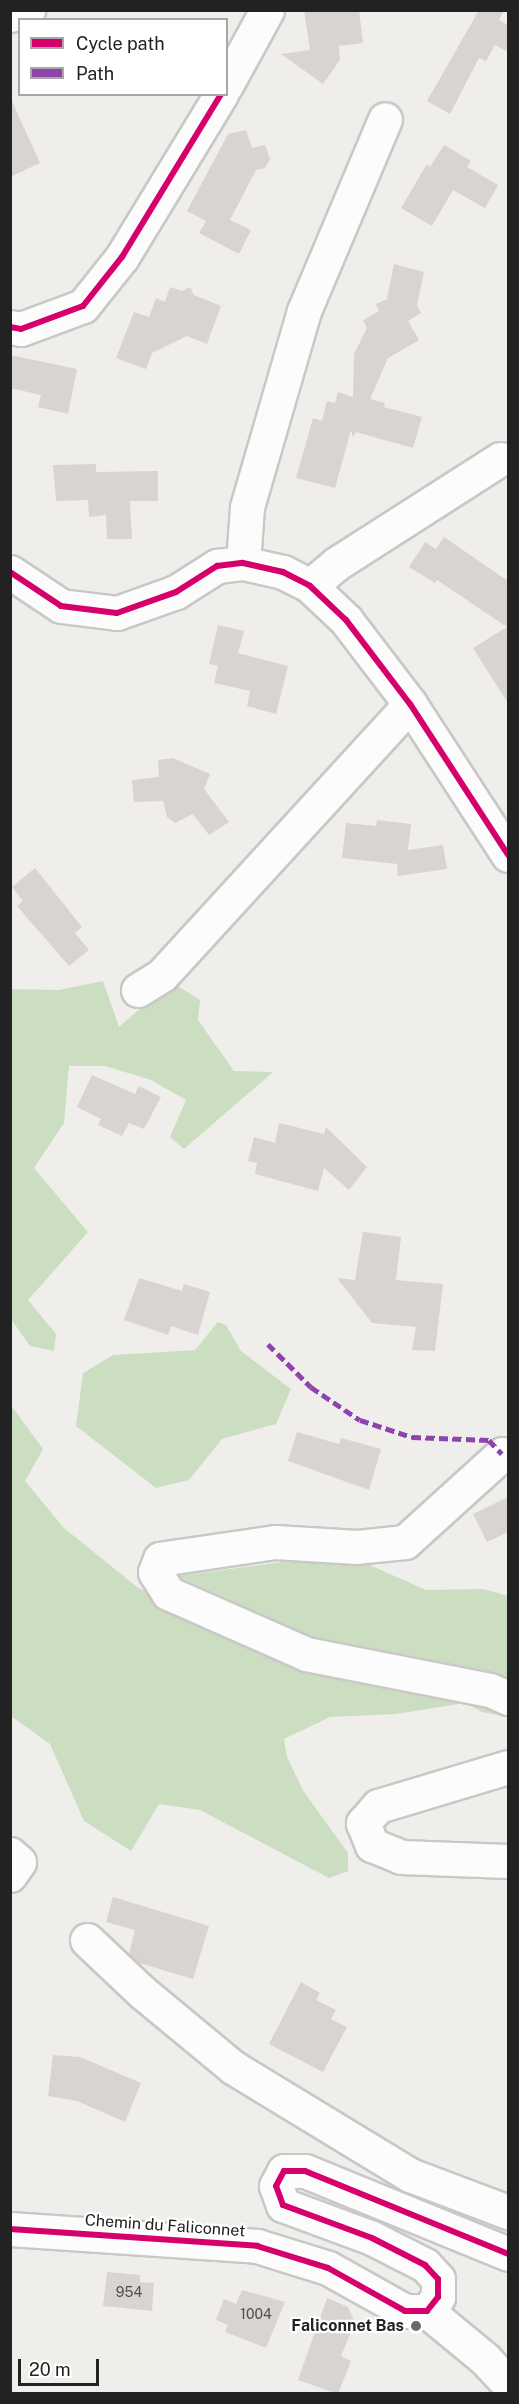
<!DOCTYPE html>
<style>
body{margin:0}
#map{position:relative;width:519px;height:2404px;overflow:hidden;background:#f0eeeb;font-family:"Public Sans",sans-serif}
div>[style]{position:absolute}
[style*='--x']{left:calc(var(--x)*1px);top:calc(var(--y)*1px);width:calc(var(--w)*1px);rotate:calc(var(--a)*1deg)}
.forest>*{inset:0;background:#cbdec1}
.building>*{inset:0;background:#d7d4d2}
.roads{filter:drop-shadow(2px 0 #c9c8c7) drop-shadow(-2px 0 #c9c8c7) drop-shadow(0 2px #c9c8c7) drop-shadow(0 -2px #c9c8c7)}
.minor>*{height:33px;margin:-16.5px;padding:0 16.5px;transform-origin:16.5px;border-radius:16.5px;background:#fdfcfc}
.quiet>*{height:4.5px;margin-top:-2.25px;transform-origin:0;background:repeating-linear-gradient(90deg,#8e44ad 0 9px,transparent 0 13.5px)}
.cycleway>*{height:6px;margin:-3px;padding:0 3px;transform-origin:3px;border-radius:3px;background:#d6006c}
.dots>*{width:16px;height:16px;translate:-50% -50%;box-sizing:border-box;border:3px solid #fff;border-radius:50%}
span{translate:-50% -50%;white-space:nowrap;text-align:center;line-height:1.15;-webkit-text-stroke:4.5px #fff;paint-order:stroke}
.number-label{font-size:14px;color:#4f4e4e}
.number-label span{-webkit-text-stroke-width:0}
.street-label{font-size:16px;color:#222}
.poi-label{font-size:16px;color:#222;font-weight:700}
.right{translate:-100% -50%;text-align:right}
.frame{position:absolute;inset:0;border:12px solid #222;pointer-events:none}
.legend{position:absolute;left:18px;top:18px;width:210px;height:78px;box-sizing:border-box;background:#fff;border:2px solid #a7a7a7;margin:0;padding:8px 10px;list-style:none;font-size:18px;color:#222}
.legend li{display:flex;align-items:center;gap:12px;height:30px}
.legend b{width:30px;border:2px solid #a7a7a7}
.scale{position:absolute;left:18px;top:2359px;width:81px;height:27px;box-sizing:border-box;border:3px solid #222;border-top:0;padding-left:8px;font-size:18px;line-height:21px;white-space:nowrap;color:#222;-webkit-text-stroke:4px #fff;paint-order:stroke}
</style>
<div id="map">
<div class="forest">
<i style="clip-path:polygon(103px 981px,119px 1027px,171px 982px,200px 1000px,198px 1020px,234px 1071px,273px 1072px,184px 1149px,170px 1137px,186px 1100px,151px 1080px,105px 1066px,69px 1066px,64px 1123px,34px 1168px,88px 1232px,28px 1300px,56px 1334px,54px 1351px,30px 1346px,11px 1319px,11px 989px,59px 990px)"></i>
<i style="clip-path:polygon(218px 1322px,226px 1325px,241px 1351px,291px 1389px,276px 1424px,222px 1439px,189px 1480px,156px 1488px,76px 1426px,83px 1373px,113px 1355px,195px 1350px)"></i>
<i style="clip-path:polygon(10px 1404px,43px 1449px,25px 1481px,64px 1528px,137px 1587px,314px 1675px,381px 1684px,230px 1600px,177px 1576px,291px 1561px,365px 1563px,426px 1590px,484px 1589px,508px 1596px,508px 1717px,482px 1712px,465px 1703px,396px 1714px,330px 1717px,284px 1739px,287px 1757px,304px 1792px,348px 1853px,348px 1871px,329px 1878px,200px 1810px,159px 1804px,131px 1851px,84px 1821px,50px 1744px,11px 1716px)"></i>
</div>
<div class="building">
<i style="clip-path:polygon(304px 10px,359px 10px,363px 43px,339px 46px,340px 60px,323px 84px,281px 54px,310px 50px)"></i>
<i style="clip-path:polygon(479px 10px,504px 10px,499px 20px,508px 25px,508px 52px,495px 45px,486px 61px,479px 58px,450px 114px,427px 101px)"></i>
<i style="clip-path:polygon(10px 97px,40px 163px,10px 177px)"></i>
<i style="clip-path:polygon(246px 130px,252px 148px,265px 145px,270px 159px,265px 168px,256px 170px,230px 220px,251px 230px,239px 254px,199px 233px,206px 221px,187px 211px,228px 134px)"></i>
<i style="clip-path:polygon(444px 145px,471px 161px,467px 167px,498px 185px,485px 208px,453px 190px,432px 226px,401px 208px,427px 164px,430px 167px)"></i>
<i style="clip-path:polygon(394px 264px,424px 272px,417px 305px,421px 313px,408px 321px,419px 340px,388px 358px,370px 399px,385px 403px,384px 407px,422px 417px,413px 448px,356px 432px,353px 437px,351px 430px,335px 488px,296px 478px,313px 418px,322px 421px,327px 401px,335px 403px,338px 392px,353px 397px,354px 354px,367px 328px,363px 320px,379px 311px,376px 304px,387px 299px)"></i>
<i style="clip-path:polygon(170px 287px,182px 291px,190px 287px,194px 295px,221px 306px,207px 344px,187px 336px,152px 353px,146px 369px,116px 358px,134px 312px,149px 317px,156px 298px,165px 302px)"></i>
<i style="clip-path:polygon(10px 355px,77px 369px,68px 414px,38px 407px,41px 395px,10px 388px)"></i>
<i style="clip-path:polygon(96px 464px,96px 472px,158px 471px,158px 501px,130px 501px,132px 539px,107px 539px,106px 515px,89px 517px,88px 500px,56px 501px,53px 465px)"></i>
<i style="clip-path:polygon(444px 537px,508px 581px,508px 703px,473px 648px,507px 627px,437px 580px,435px 583px,409px 567px,425px 542px,436px 549px)"></i>
<i style="clip-path:polygon(218px 625px,244px 631px,238px 653px,288px 666px,276px 714px,247px 706px,250px 691px,214px 683px,218px 666px,209px 664px)"></i>
<i style="clip-path:polygon(173px 758px,210px 774px,204px 789px,229px 822px,209px 835px,193px 814px,175px 823px,167px 817px,163px 801px,134px 802px,132px 780px,159px 777px,158px 760px)"></i>
<i style="clip-path:polygon(377px 820px,411px 824px,408px 850px,443px 845px,447px 869px,398px 876px,397px 864px,342px 858px,346px 823px,376px 826px)"></i>
<i style="clip-path:polygon(35px 868px,82px 927px,75px 933px,89px 950px,69px 966px,17px 906px,23px 901px,12px 887px)"></i>
<i style="clip-path:polygon(92px 1075px,135px 1094px,139px 1086px,161px 1097px,144px 1129px,129px 1123px,122px 1136px,98px 1125px,101px 1119px,77px 1107px)"></i>
<i style="clip-path:polygon(279px 1123px,324px 1134px,326px 1127px,367px 1167px,349px 1190px,324px 1168px,318px 1191px,255px 1174px,257px 1163px,248px 1161px,254px 1137px,275px 1143px)"></i>
<i style="clip-path:polygon(363px 1232px,401px 1237px,396px 1280px,443px 1284px,435px 1351px,412px 1350px,416px 1327px,372px 1323px,337px 1278px,355px 1280px)"></i>
<i style="clip-path:polygon(139px 1278px,182px 1291px,184px 1284px,210px 1292px,198px 1335px,171px 1326px,168px 1335px,124px 1320px)"></i>
<i style="clip-path:polygon(297px 1432px,339px 1444px,341px 1438px,381px 1449px,369px 1490px,288px 1461px)"></i>
<i style="clip-path:polygon(508px 1497px,508px 1532px,487px 1542px,473px 1514px)"></i>
<i style="clip-path:polygon(113px 1897px,209px 1926px,193px 1979px,139px 1963px,129px 1954px,135px 1930px,106px 1922px)"></i>
<i style="clip-path:polygon(301px 1982px,320px 1993px,316px 2000px,336px 2010px,331px 2019px,347px 2027px,323px 2072px,269px 2044px)"></i>
<i style="clip-path:polygon(53px 2055px,80px 2057px,141px 2083px,125px 2122px,77px 2101px,48px 2096px)"></i>
<i style="clip-path:polygon(107px 2272px,140px 2275px,140px 2282px,154px 2283px,152px 2311px,103px 2306px)"></i>
<i style="clip-path:polygon(242px 2290px,285px 2302px,266px 2348px,225px 2332px,228px 2325px,216px 2320px,224px 2299px,236px 2304px)"></i>
<i style="clip-path:polygon(327px 2298px,348px 2307px,355px 2322px,341px 2356px,351px 2361px,338px 2394px,298px 2380px)"></i>
</div>
<div class="roads">
<div class="minor">
<i style="--x:10;--y:15;--w:19;--a:-16"></i>
<i style="--x:226;--y:85;--w:85;--a:-61.3"></i>
<i style="--x:10;--y:327;--w:11;--a:10"></i>
<i style="--x:21;--y:329;--w:66;--a:-20.4"></i>
<i style="--x:83;--y:306;--w:63;--a:-51.5"></i>
<i style="--x:122;--y:257;--w:191;--a:-58.7"></i>
<i style="--x:243;--y:563;--w:56;--a:-85.9"></i>
<i style="--x:247;--y:507;--w:204;--a:-73.8"></i>
<i style="--x:304;--y:311;--w:208;--a:-67.1"></i>
<i style="--x:10;--y:572;--w:61;--a:33.7"></i>
<i style="--x:61;--y:606;--w:56;--a:7.1"></i>
<i style="--x:117;--y:613;--w:63;--a:-19.6"></i>
<i style="--x:176;--y:592;--w:49;--a:-32.4"></i>
<i style="--x:217;--y:566;--w:26;--a:-7"></i>
<i style="--x:243;--y:563;--w:41;--a:12.7"></i>
<i style="--x:283;--y:572;--w:30;--a:27"></i>
<i style="--x:310;--y:586;--w:50;--a:43.4"></i>
<i style="--x:346;--y:620;--w:106;--a:52.7"></i>
<i style="--x:410;--y:704;--w:180;--a:57"></i>
<i style="--x:310;--y:586;--w:34;--a:-40"></i>
<i style="--x:336;--y:564;--w:195;--a:-32.6"></i>
<i style="--x:138;--y:990;--w:28;--a:-32"></i>
<i style="--x:162;--y:975;--w:367;--a:-47.5"></i>
<i style="--x:502;--y:1454;--w:131;--a:137.8"></i>
<i style="--x:405;--y:1542;--w:48;--a:174.1"></i>
<i style="--x:357;--y:1547;--w:82;--a:-176.5"></i>
<i style="--x:275;--y:1542;--w:116;--a:171.6"></i>
<i style="--x:160;--y:1559;--w:14;--a:111"></i>
<i style="--x:155;--y:1572;--w:25;--a:58"></i>
<i style="--x:168;--y:1593;--w:151;--a:23.8"></i>
<i style="--x:306;--y:1654;--w:187;--a:11.1"></i>
<i style="--x:490;--y:1690;--w:20;--a:24"></i>
<i style="--x:508;--y:1767;--w:136;--a:163.3"></i>
<i style="--x:378;--y:1806;--w:23;--a:131"></i>
<i style="--x:363;--y:1823;--w:24;--a:68"></i>
<i style="--x:372;--y:1845;--w:31;--a:22"></i>
<i style="--x:401;--y:1857;--w:107;--a:2.1"></i>
<i style="--x:10;--y:1854;--w:12;--a:42"></i>
<i style="--x:19;--y:1862;--w:16;--a:125"></i>
<i style="--x:87;--y:1940;--w:76;--a:43.4"></i>
<i style="--x:142;--y:1992;--w:119;--a:39.6"></i>
<i style="--x:234;--y:2068;--w:206;--a:31.3"></i>
<i style="--x:410;--y:2175;--w:105;--a:20.7"></i>
<i style="--x:10;--y:2229;--w:248;--a:3.9"></i>
<i style="--x:257;--y:2246;--w:74;--a:17.2"></i>
<i style="--x:328;--y:2268;--w:88;--a:29.2"></i>
<i style="--x:405;--y:2311;--w:22;--a:0"></i>
<i style="--x:427;--y:2311;--w:18;--a:-52"></i>
<i style="--x:438;--y:2297;--w:18;--a:-90"></i>
<i style="--x:438;--y:2279;--w:19;--a:-133"></i>
<i style="--x:425;--y:2265;--w:59;--a:-153"></i>
<i style="--x:372;--y:2238;--w:95;--a:-159.7"></i>
<i style="--x:283;--y:2205;--w:20;--a:-110"></i>
<i style="--x:276;--y:2186;--w:17;--a:-62"></i>
<i style="--x:284;--y:2171;--w:21;--a:0"></i>
<i style="--x:305;--y:2171;--w:219;--a:22.2"></i>
<i style="--x:427;--y:2311;--w:75;--a:39.6"></i>
<i style="--x:485;--y:2359;--w:34;--a:47"></i>
</div>
</div>
<div class="quiet">
<i style="--x:268;--y:1344;--w:61;--a:45"></i>
<i style="--x:311;--y:1387;--w:59;--a:34"></i>
<i style="--x:360;--y:1420;--w:55;--a:18.1"></i>
<i style="--x:412;--y:1437;--w:77;--a:2.2"></i>
<i style="--x:489;--y:1440;--w:19;--a:47"></i>
</div>
<div class="cycleway">
<i style="--x:10;--y:327;--w:11;--a:10"></i>
<i style="--x:21;--y:329;--w:66;--a:-20.4"></i>
<i style="--x:83;--y:306;--w:63;--a:-51.5"></i>
<i style="--x:122;--y:257;--w:191;--a:-58.7"></i>
<i style="--x:10;--y:572;--w:61;--a:33.7"></i>
<i style="--x:61;--y:606;--w:56;--a:7.1"></i>
<i style="--x:117;--y:613;--w:63;--a:-19.6"></i>
<i style="--x:176;--y:592;--w:49;--a:-32.4"></i>
<i style="--x:217;--y:566;--w:26;--a:-7"></i>
<i style="--x:243;--y:563;--w:41;--a:12.7"></i>
<i style="--x:283;--y:572;--w:30;--a:27"></i>
<i style="--x:310;--y:586;--w:50;--a:43.4"></i>
<i style="--x:346;--y:620;--w:106;--a:52.7"></i>
<i style="--x:410;--y:704;--w:180;--a:57"></i>
<i style="--x:10;--y:2229;--w:248;--a:3.9"></i>
<i style="--x:257;--y:2246;--w:74;--a:17.2"></i>
<i style="--x:328;--y:2268;--w:88;--a:29.2"></i>
<i style="--x:405;--y:2311;--w:22;--a:0"></i>
<i style="--x:427;--y:2311;--w:18;--a:-52"></i>
<i style="--x:438;--y:2297;--w:18;--a:-90"></i>
<i style="--x:438;--y:2279;--w:19;--a:-133"></i>
<i style="--x:425;--y:2265;--w:59;--a:-153"></i>
<i style="--x:372;--y:2238;--w:95;--a:-159.7"></i>
<i style="--x:283;--y:2205;--w:20;--a:-110"></i>
<i style="--x:276;--y:2186;--w:17;--a:-62"></i>
<i style="--x:284;--y:2171;--w:21;--a:0"></i>
<i style="--x:305;--y:2171;--w:219;--a:22.2"></i>
</div>
<div class="dots">
<i style="left:416px;top:2326px;background:#6a6968"></i>
</div>
<div class="number-label">
<span style="left:129px;top:2292px">954</span>
<span style="left:256px;top:2314px">1004</span>
</div>
<div class="street-label">
<span style="left:165px;top:2226px;rotate:4deg">Chemin du Faliconnet</span>
</div>
<div class="poi-label">
<span class="right" style="left:404px;top:2326px">Faliconnet Bas</span>
</div>
<div class="frame"></div>
<ul class="legend">
<li><b style="height:8px;background:#d6006c"></b>Cycle path</li>
<li><b style="height:8px;background:#8e44ad"></b>Path</li>
</ul>
<div class="scale">20 m</div>
</div>
